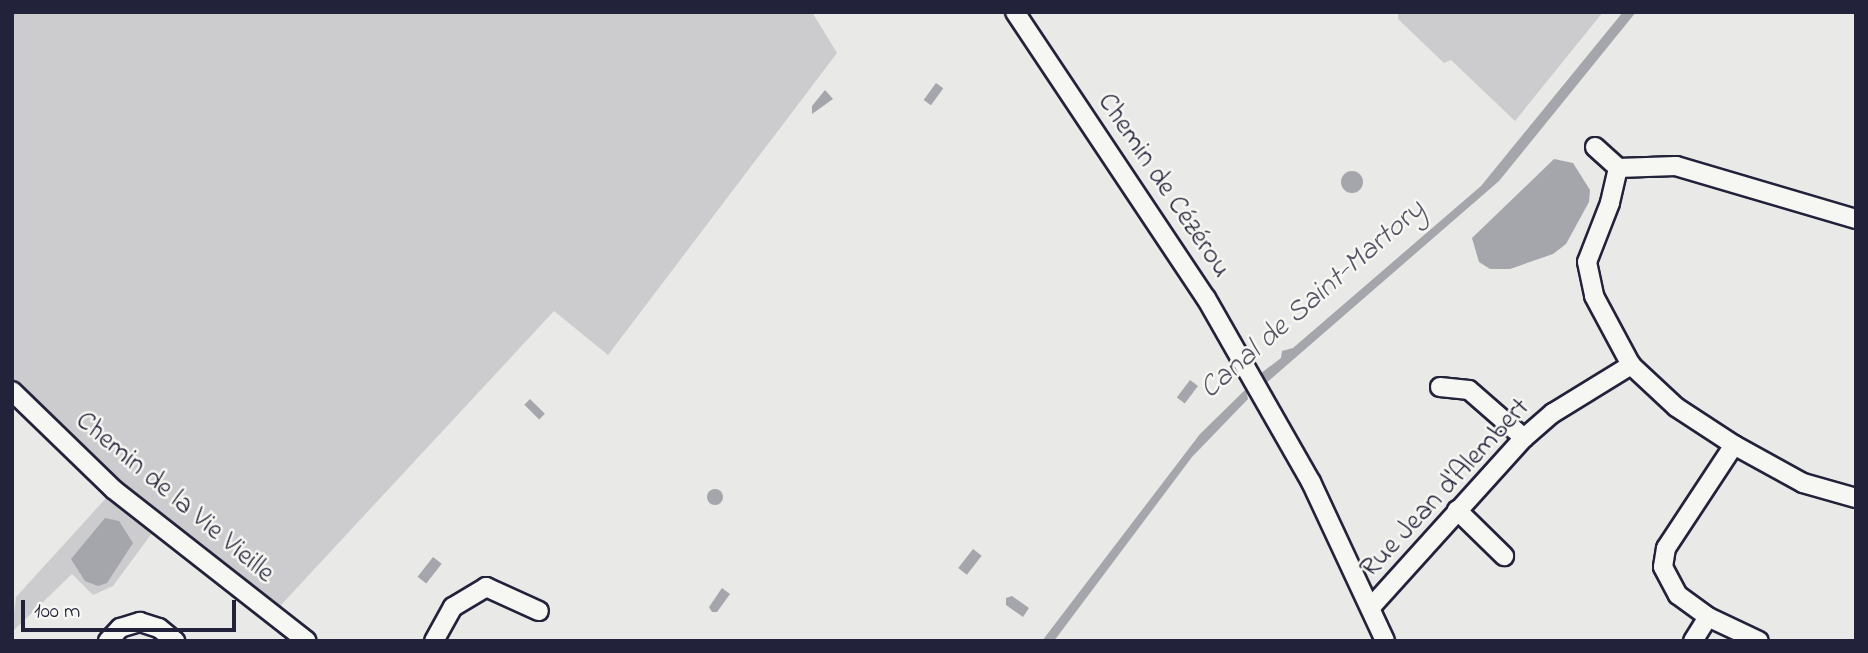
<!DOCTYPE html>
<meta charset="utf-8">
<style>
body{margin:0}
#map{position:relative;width:1868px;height:653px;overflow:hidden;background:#e9e9e7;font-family:"Indie Flower",sans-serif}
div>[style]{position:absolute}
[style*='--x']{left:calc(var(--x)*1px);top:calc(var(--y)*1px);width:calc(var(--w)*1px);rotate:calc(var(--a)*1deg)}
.green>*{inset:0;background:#ccccce}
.water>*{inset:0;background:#a5a5ac;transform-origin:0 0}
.round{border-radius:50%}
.roads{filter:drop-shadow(2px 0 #22223b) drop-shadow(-2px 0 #22223b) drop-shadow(0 2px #22223b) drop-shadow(0 -2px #22223b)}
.minor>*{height:18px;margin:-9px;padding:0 9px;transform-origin:9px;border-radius:9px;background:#f6f6f2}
span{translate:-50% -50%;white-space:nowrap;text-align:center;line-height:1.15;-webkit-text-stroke:5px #f6f6f2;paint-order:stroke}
.street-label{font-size:28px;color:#22223b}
.water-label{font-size:30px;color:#565668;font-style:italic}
.frame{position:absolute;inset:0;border:14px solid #22223b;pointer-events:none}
.scale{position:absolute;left:21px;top:600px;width:215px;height:32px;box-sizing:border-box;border:4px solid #22223b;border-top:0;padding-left:9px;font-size:21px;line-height:24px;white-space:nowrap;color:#22223b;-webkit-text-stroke:5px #f6f6f2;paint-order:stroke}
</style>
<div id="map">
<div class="green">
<i style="clip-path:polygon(12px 12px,812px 12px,837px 53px,608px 355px,554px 311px,268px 619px,152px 533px,113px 586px,93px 595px,72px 574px,12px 632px,16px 597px,108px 496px,12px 405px)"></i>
<i style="clip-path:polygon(1398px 12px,1603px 12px,1515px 121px,1451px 60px,1444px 63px,1398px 19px)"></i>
</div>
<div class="water">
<i style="clip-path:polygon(1623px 12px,1636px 12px,1499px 181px,1265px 384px,1260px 374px,1281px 358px,1282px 351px,1293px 348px,1481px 186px)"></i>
<i style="left:936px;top:83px;width:9px;height:21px;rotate:36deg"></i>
<i style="clip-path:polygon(825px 90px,833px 99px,812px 114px,812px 106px)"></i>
<i style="clip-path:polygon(1554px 159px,1573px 163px,1590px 190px,1589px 202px,1566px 244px,1553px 254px,1510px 269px,1490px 269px,1479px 262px,1472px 238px)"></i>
<i class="round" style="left:1341px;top:171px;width:22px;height:22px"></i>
<i style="left:1190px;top:380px;width:10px;height:22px;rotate:37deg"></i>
<i style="clip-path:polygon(1246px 389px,1248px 399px,1192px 457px,1054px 641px,1042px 641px,1200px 434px)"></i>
<i style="left:530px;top:399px;width:21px;height:8px;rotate:45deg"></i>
<i class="round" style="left:707px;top:489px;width:16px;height:16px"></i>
<i style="clip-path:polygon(105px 518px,119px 521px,133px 543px,107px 583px,98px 586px,85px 581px,71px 559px)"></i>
<i style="left:973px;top:549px;width:11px;height:24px;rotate:38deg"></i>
<i style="left:433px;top:557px;width:11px;height:25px;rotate:38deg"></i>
<i style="clip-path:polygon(722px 588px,730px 594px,717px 612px,712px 612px,709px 607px)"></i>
<i style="clip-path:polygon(1012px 596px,1029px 608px,1023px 617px,1006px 605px,1006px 598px)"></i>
</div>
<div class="roads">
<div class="minor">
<i style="--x:1015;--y:12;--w:344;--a:56.3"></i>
<i style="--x:1206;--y:298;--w:212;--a:60.3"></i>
<i style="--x:1311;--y:482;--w:175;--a:65"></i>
<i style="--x:1595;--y:147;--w:31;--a:42"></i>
<i style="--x:1618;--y:168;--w:58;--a:-2"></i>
<i style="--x:1676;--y:166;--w:188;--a:16.4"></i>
<i style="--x:1618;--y:168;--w:36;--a:103"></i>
<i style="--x:1610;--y:203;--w:63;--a:111.3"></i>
<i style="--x:1587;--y:262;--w:35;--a:78"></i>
<i style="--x:1594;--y:296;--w:78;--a:61.8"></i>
<i style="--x:1631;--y:365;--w:62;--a:43"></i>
<i style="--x:1676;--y:407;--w:69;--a:33.2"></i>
<i style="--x:1734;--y:445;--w:79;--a:28.8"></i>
<i style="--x:1803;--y:483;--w:55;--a:15.8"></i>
<i style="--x:1440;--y:387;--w:29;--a:6"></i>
<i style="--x:1469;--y:390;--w:73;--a:41.1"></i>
<i style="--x:12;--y:391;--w:141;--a:44.1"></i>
<i style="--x:113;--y:489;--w:246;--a:38.1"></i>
<i style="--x:1734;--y:445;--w:123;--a:123.4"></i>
<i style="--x:1666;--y:548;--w:19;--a:99"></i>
<i style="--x:1663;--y:567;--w:32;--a:62"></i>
<i style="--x:1678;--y:595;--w:37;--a:36"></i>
<i style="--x:1708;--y:617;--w:56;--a:25.2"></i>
<i style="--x:1457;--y:510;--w:66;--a:44.4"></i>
<i style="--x:1372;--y:606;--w:227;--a:-47.9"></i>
<i style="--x:1524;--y:438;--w:38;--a:-41"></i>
<i style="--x:1553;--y:413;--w:92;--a:-31.6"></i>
<i style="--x:108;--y:641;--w:18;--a:-47"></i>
<i style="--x:120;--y:628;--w:21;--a:-17"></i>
<i style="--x:140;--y:622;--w:20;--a:18"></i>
<i style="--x:159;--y:628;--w:21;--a:39"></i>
<i style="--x:434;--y:641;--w:39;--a:-61"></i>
<i style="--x:453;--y:607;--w:39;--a:-31"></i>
<i style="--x:486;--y:587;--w:58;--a:24.4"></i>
<i style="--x:1693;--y:641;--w:28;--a:-58"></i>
</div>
</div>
<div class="street-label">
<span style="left:1163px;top:186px;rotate:56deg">Chemin de Cézérou</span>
<span style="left:1446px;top:489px;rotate:-47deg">Rue Jean d'Alembert</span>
<span style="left:174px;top:498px;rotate:40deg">Chemin de la Vie Vieille</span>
</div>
<div class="water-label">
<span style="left:1313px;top:300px;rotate:-41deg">Canal de Saint-Martory</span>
</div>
<div class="frame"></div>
<div class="scale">100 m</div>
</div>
